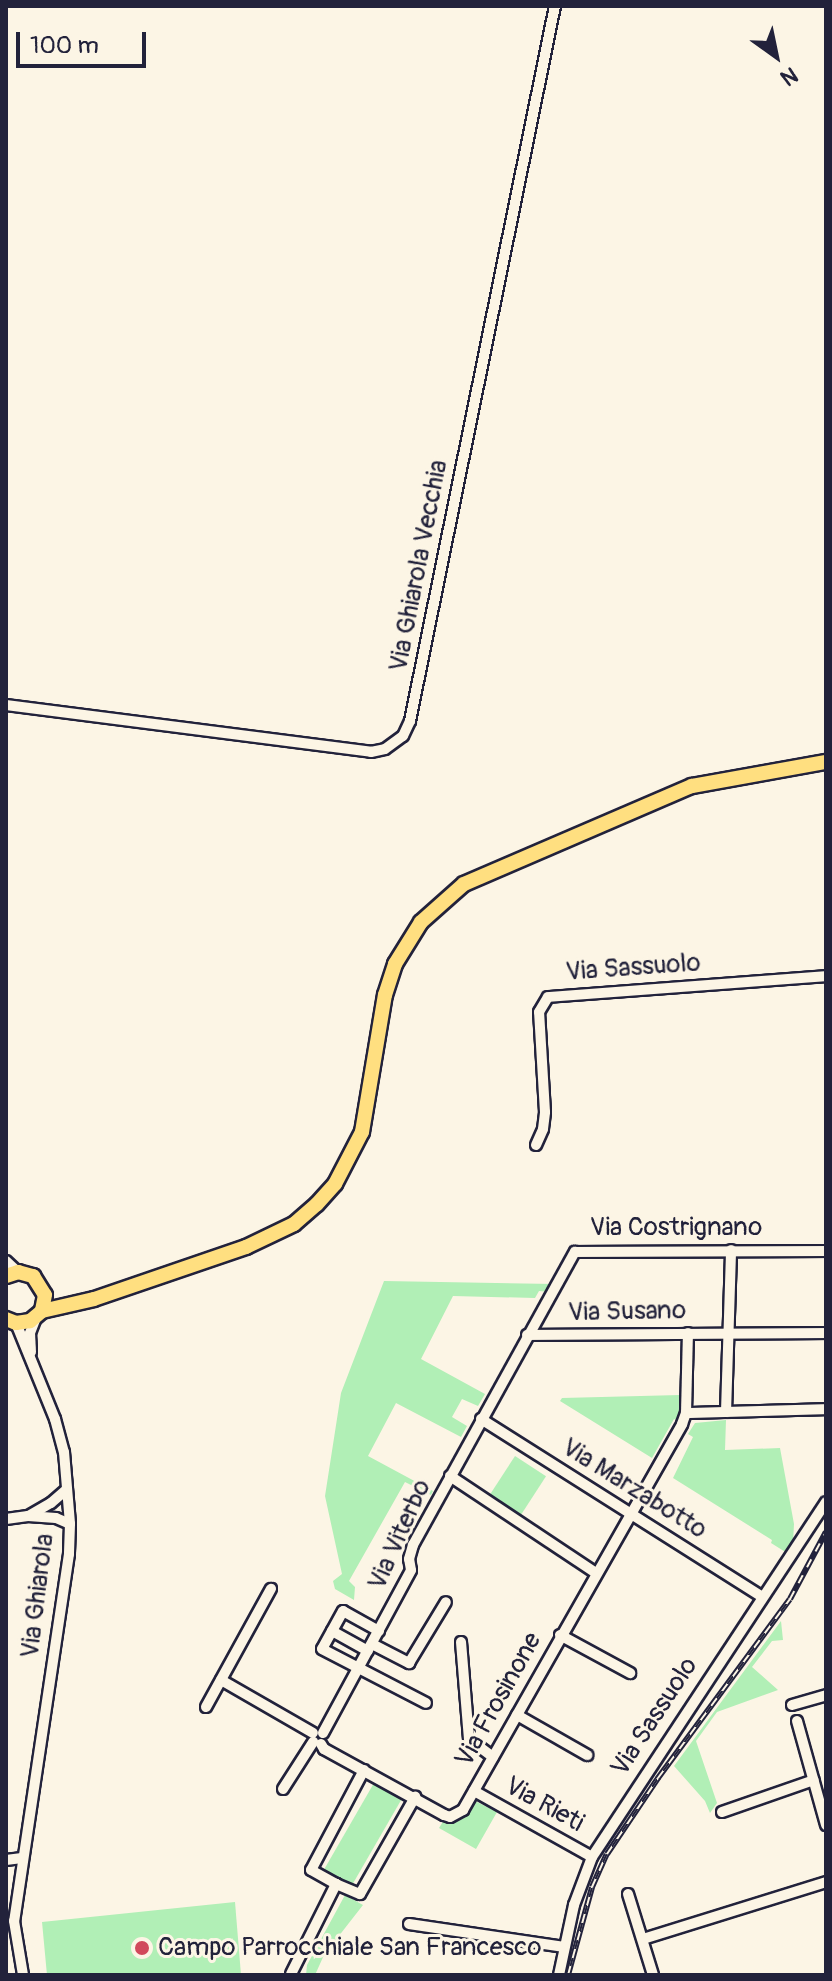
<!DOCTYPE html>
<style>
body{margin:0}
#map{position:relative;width:832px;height:1981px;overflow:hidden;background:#fcf5e5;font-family:Pangolin,sans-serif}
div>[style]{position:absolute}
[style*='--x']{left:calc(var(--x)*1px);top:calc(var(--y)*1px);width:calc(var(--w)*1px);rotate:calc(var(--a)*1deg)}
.green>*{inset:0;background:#b1efb6;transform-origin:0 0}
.roads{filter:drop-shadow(2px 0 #22223b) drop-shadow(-2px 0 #22223b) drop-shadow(0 2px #22223b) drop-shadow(0 -2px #22223b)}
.minor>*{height:10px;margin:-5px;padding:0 5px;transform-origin:5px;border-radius:5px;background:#fcf5e5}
.major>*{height:14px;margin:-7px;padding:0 7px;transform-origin:7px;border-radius:7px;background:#ffdf80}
.rail>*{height:6px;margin-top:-3px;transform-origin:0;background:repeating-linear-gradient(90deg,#fcf5e5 0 9px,#22223b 0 18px);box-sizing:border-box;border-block:2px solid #22223b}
.dots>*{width:22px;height:22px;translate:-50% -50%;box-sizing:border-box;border:4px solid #fcf5e5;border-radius:50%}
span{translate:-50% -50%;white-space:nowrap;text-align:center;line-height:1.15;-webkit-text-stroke:6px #fcf5e5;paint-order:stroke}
.street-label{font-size:26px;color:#22223b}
.poi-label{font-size:26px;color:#22223b}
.left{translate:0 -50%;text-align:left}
.frame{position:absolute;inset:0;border:8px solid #22223b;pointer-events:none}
.north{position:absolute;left:736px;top:16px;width:80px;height:80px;-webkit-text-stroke:6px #fcf5e5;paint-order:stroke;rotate:147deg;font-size:22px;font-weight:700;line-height:32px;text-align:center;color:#22223b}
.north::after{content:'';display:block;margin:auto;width:28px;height:36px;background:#22223b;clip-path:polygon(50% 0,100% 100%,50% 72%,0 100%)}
.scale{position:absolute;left:16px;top:32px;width:130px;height:36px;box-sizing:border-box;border:4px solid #22223b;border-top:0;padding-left:10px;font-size:24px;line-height:28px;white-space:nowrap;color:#22223b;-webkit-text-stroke:6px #fcf5e5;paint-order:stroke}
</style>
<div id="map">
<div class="green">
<i style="clip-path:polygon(384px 1281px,555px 1284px,550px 1292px,539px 1291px,535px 1298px,453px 1296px,421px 1359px,485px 1394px,478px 1406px,462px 1399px,452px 1417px,467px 1426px,461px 1437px,396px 1403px,368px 1456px,433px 1491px,431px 1495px,405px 1482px,349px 1581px,355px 1587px,354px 1600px,335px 1589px,333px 1581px,342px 1574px,325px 1496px,341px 1393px)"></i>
<i style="clip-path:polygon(680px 1395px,679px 1404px,685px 1404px,681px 1422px,674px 1419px,652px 1458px,560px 1401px,562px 1398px)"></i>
<i style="clip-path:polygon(726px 1420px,725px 1450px,780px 1448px,794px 1524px,793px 1543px,787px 1553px,771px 1543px,772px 1540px,673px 1478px,693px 1437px,688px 1434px,695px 1423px)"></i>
<i style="left:515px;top:1456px;width:37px;height:48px;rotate:33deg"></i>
<i style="clip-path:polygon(781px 1621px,783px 1640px,772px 1641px,752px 1667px,778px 1690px,717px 1712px,696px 1741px,717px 1803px,710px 1813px,705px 1801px,674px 1766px)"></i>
<i style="left:374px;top:1783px;width:32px;height:101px;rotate:30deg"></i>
<i style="clip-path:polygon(477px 1802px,497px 1812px,476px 1849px,439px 1828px,444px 1820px,458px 1819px,470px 1803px)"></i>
<i style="clip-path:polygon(345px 1895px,363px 1905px,324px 1955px,315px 1975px,306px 1975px,307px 1965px)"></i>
<i style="clip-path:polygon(235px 1902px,241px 1975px,47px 1975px,42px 1922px)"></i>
</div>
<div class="roads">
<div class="minor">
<i style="--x:6;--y:705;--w:368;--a:7.3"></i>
<i style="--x:371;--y:752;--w:14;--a:-12"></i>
<i style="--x:385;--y:749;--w:22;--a:-36"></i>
<i style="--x:403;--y:736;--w:17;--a:-65"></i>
<i style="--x:410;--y:721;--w:730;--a:-78.54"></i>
<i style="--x:536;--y:1145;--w:17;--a:-66"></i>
<i style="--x:543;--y:1129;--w:17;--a:-83"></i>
<i style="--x:545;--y:1112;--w:100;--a:-93.4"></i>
<i style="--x:539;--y:1012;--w:17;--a:-59"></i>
<i style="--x:548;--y:997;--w:279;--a:-4.3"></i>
<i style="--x:6;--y:1261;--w:16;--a:43"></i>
<i style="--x:16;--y:1323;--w:104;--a:67.9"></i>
<i style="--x:55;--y:1419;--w:34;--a:75"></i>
<i style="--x:64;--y:1452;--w:72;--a:85.2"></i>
<i style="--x:70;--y:1524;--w:30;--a:92"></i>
<i style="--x:69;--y:1554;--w:371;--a:98.5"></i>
<i style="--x:14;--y:1921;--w:55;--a:80.5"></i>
<i style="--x:527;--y:1335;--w:299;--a:-0.4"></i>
<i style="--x:31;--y:1352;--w:19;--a:-93"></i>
<i style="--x:30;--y:1333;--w:17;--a:-69"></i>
<i style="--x:726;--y:1412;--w:162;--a:-88.2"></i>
<i style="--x:686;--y:1413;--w:140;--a:-1.6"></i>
<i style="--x:481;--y:1419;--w:333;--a:32.3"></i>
<i style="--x:450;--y:1476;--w:175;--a:33.6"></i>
<i style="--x:30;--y:1515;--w:24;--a:-30"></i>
<i style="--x:51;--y:1503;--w:21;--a:-41"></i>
<i style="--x:6;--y:1519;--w:22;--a:-8"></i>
<i style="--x:28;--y:1516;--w:28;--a:4"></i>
<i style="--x:56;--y:1518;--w:15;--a:23"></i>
<i style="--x:332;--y:1631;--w:41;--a:29.1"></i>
<i style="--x:379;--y:1631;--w:41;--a:-150.9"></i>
<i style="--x:343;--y:1611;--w:43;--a:118.9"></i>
<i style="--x:322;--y:1649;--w:117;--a:27.4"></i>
<i style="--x:560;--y:1635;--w:80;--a:28.5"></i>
<i style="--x:461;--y:1642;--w:97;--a:85.3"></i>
<i style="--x:469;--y:1739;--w:30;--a:37"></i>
<i style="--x:372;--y:1644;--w:42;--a:27.2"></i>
<i style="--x:409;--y:1663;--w:71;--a:-58.8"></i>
<i style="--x:221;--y:1680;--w:106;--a:29.9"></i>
<i style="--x:792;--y:1705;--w:35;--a:-16"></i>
<i style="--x:206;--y:1707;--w:135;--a:-61.2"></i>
<i style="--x:517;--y:1715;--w:81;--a:29.7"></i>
<i style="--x:797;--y:1721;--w:108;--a:74.4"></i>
<i style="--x:323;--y:1733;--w:185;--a:-61.6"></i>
<i style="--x:411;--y:1570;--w:11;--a:-100"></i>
<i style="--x:409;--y:1559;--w:15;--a:-74"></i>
<i style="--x:413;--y:1545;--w:335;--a:-61.1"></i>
<i style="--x:575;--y:1252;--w:251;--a:-0.2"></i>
<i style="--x:321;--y:1744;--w:6;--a:59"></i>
<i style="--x:324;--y:1749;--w:137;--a:28.8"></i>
<i style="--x:444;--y:1815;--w:6;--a:18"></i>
<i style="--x:450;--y:1817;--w:15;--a:-28"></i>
<i style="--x:463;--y:1810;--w:444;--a:-60.4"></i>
<i style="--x:682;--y:1424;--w:12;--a:-70"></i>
<i style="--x:686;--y:1413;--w:80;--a:-88.6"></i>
<i style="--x:364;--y:1770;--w:113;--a:117.9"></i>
<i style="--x:311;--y:1870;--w:29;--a:29"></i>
<i style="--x:336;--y:1884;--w:26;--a:23"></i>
<i style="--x:360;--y:1894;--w:112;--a:-60.4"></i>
<i style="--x:283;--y:1789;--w:56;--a:-57.4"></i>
<i style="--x:474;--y:1791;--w:135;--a:29.2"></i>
<i style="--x:722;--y:1812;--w:97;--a:-19.2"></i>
<i style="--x:6;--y:1860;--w:16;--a:-7"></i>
<i style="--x:628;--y:1894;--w:85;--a:72.8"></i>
<i style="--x:409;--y:1924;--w:157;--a:8.4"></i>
<i style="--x:643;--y:1939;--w:192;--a:-17.3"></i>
<i style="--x:291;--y:1974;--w:101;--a:-63.4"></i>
<i style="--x:559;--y:1975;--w:72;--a:-77.9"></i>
<i style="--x:574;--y:1905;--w:51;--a:-69.4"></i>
<i style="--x:592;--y:1857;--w:425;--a:-56.6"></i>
</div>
<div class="major">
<i style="--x:6;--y:1276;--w:13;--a:-18"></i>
<i style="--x:18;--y:1272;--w:16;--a:15"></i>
<i style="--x:33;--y:1276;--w:22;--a:58"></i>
<i style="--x:45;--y:1295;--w:16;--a:101"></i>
<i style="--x:42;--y:1311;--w:16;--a:140"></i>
<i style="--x:30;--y:1321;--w:14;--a:172"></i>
<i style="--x:16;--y:1323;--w:11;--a:-158"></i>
<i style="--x:42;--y:1311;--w:53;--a:-13"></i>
<i style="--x:94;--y:1299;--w:161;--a:-18.9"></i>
<i style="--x:246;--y:1247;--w:53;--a:-25.6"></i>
<i style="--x:294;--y:1224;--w:30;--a:-41"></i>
<i style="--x:317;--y:1204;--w:27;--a:-48"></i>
<i style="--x:335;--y:1184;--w:59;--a:-62.6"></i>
<i style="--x:362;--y:1132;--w:139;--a:-80.5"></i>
<i style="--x:385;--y:995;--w:33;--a:-72"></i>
<i style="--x:395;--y:964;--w:49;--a:-58.2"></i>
<i style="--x:421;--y:922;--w:57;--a:-41.5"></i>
<i style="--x:464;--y:884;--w:248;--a:-23.3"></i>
<i style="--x:692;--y:786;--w:136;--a:-10.2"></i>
</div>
</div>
<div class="rail">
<i style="--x:568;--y:1975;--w:91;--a:-74.7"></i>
<i style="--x:592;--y:1887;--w:36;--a:-66"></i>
<i style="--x:607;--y:1854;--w:92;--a:-56.1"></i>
<i style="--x:658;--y:1778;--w:222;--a:-53.6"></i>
<i style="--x:790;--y:1599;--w:76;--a:-61.8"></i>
</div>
<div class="dots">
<i style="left:142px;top:1948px;background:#d1495b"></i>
</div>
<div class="street-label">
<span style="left:419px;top:566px;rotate:-79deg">Via Ghiarola Vecchia</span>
<span style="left:633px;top:968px;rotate:-4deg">Via Sassuolo</span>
<span style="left:676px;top:1228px">Via Costrignano</span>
<span style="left:627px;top:1312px;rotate:-1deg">Via Susano</span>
<span style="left:634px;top:1489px;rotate:32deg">Via Marzabotto</span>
<span style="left:400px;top:1535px;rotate:-66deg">Via Viterbo</span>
<span style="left:38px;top:1596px;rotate:-83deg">Via Ghiarola</span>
<span style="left:499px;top:1700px;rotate:-61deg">Via Frosinone</span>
<span style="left:655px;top:1717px;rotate:-57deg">Via Sassuolo</span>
<span style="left:544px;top:1805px;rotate:29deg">Via Rieti</span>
</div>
<div class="poi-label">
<span class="left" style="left:158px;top:1948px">Campo Parrocchiale San Francesco</span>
</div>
<div class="frame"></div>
<div class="north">N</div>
<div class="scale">100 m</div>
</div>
